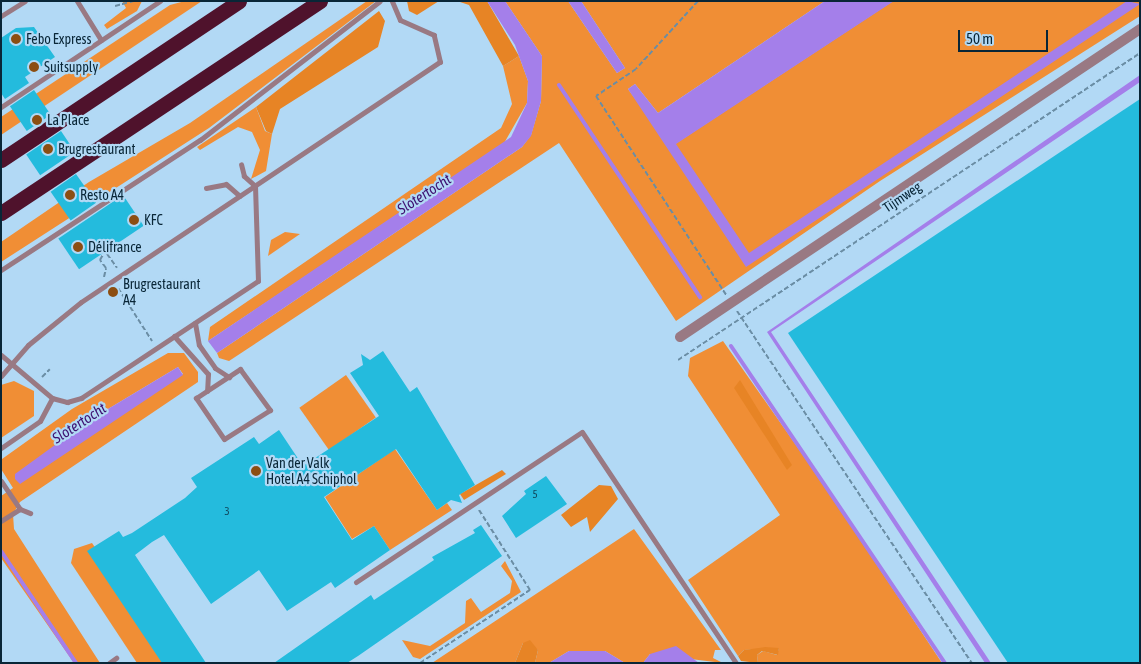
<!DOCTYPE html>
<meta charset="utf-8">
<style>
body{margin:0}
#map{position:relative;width:1141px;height:664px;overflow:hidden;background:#b2d9f5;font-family:"Asap Condensed",sans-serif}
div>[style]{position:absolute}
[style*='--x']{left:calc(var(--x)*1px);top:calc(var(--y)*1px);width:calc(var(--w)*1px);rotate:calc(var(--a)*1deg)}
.green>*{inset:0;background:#f08e35;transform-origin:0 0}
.forest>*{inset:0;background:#e78425}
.water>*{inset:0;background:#a47fea}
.stream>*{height:4px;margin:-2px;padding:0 2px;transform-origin:2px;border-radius:2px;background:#a47fea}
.building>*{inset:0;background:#24bbdd;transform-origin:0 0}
.path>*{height:2px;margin-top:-1px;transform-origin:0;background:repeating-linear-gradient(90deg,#6a8da4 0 5px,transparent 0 7.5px)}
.lane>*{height:5px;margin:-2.5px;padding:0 2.5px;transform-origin:2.5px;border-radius:2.5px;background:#997983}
.street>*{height:10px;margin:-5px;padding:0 5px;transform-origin:5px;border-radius:5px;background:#997983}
.highway>*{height:15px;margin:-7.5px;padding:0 7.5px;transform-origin:7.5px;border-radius:7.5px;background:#4f122c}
.dots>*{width:14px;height:14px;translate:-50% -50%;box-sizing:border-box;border:2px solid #b2d9f5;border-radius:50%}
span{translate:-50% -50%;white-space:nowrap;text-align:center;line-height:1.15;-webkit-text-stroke:4.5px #b2d9f5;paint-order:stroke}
.number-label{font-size:11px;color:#104b60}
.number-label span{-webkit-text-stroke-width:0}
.poi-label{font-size:14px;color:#092637}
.left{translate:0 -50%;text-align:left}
.street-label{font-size:14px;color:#092637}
.water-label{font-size:15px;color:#3d1070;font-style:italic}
.frame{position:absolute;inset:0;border:2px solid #092637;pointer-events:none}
.scale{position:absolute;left:958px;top:30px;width:90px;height:22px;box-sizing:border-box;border:2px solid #092637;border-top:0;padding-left:6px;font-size:15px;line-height:18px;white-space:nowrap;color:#092637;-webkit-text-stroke:4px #b2d9f5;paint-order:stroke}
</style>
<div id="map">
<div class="green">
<i style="clip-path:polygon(122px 1px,142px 1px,137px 11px,107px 29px,104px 25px,126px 8px)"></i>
<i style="clip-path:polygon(185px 1px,202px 1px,1px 135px,1px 117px,170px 5px)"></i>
<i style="clip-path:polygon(367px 1px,376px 1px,209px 128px,1px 262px,1px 242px,89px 182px,190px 123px)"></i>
<i style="clip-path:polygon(505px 1px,568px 1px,617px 73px,625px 68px,581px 1px,825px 1px,658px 113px,635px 84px,628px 89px,748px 254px,675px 144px,893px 1px,1140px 1px,1140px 16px,880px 181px,676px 321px,559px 143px,229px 361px,219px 358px,217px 353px,522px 147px,531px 135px,541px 101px,542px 56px)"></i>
<i style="clip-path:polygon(519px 56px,528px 81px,527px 103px,503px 145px,208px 341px,210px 327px,501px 128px,512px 104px,503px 66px)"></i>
<i style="clip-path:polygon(256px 107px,265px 131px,272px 134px,266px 171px,251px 179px,260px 150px,252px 132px,238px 127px,200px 150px,197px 147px)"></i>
<i style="clip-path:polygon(285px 232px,300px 234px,268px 256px,271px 240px)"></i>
<i style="clip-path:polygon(723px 341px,824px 485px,942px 663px,758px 663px,757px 655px,763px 651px,777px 655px,779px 648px,744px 650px,738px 656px,688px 580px,780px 515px,688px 376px,690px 358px)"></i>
<i style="clip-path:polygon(evenodd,168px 353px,184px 353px,198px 372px,198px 382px,20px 502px,13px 514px,14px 529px,100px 663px,74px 663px,1px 558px,1px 496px,13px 488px,1px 469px,2px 459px,72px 409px,168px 353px,178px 367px,183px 374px,88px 421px,178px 367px)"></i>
<i style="left:346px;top:375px;width:52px;height:57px;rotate:55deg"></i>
<i style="clip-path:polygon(14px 381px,34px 391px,34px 416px,1px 438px,1px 385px)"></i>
<i style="clip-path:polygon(395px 449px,437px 510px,447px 503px,452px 510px,390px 550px,374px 526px,352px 539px,325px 497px)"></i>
<i style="clip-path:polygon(634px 529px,721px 650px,715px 650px,713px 658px,723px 663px,650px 654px,643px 663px,625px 663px,605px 651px,569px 651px,549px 663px,535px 663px,538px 650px,523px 643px,515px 663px,432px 663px)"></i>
<i style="clip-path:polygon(92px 543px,118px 581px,168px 663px,137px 663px,71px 563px,74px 549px)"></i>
<i style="clip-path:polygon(505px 561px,521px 592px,420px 659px,413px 657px,402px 640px,430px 646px,465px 623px,466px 601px,471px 598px,481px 612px,510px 593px,512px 581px,501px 566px)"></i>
</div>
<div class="forest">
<i style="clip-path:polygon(407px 1px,439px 1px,417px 15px,409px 11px)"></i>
<i style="clip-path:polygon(457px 1px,487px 1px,519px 56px,503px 66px,469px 5px)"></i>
<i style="clip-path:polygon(379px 11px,385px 21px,378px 47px,280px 109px,272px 134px,266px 131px,256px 107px)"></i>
<i style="clip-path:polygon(740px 380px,792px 465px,787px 470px,734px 388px)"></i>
<i style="clip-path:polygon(502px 470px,506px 474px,464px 500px,460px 494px)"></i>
<i style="clip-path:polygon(599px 485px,611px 486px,618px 499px,590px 532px,587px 517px,571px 527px,561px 515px)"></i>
<i style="clip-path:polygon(530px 640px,538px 650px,535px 663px,515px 663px,523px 643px)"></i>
<i style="clip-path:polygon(765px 647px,779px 648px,778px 655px,762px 651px,757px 655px,758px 663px,741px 661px,738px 656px,744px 650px)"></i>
</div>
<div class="water">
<i style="clip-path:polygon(487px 1px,505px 1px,542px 56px,541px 101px,531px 136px,522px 147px,217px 353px,208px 341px,511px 137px,527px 103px,528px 81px,515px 45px)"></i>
<i style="clip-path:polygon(568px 1px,581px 1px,625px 68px,617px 73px)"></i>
<i style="clip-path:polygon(825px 1px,894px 1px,676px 144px,749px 253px,1127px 1px,1140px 4px,746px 267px,628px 89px,635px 84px,658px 113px)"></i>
<i style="clip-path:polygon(1140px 75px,1140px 82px,771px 332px,991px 663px,985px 663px,767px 332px)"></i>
<i style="clip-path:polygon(178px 367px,183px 375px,20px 484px,15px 479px,15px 474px,88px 421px)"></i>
<i style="clip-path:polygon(676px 646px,699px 663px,643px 663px,650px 654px)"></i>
<i style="clip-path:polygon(569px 651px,605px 651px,625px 663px,549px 663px)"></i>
</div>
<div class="stream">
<i style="--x:559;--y:85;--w:255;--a:56.4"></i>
<i style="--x:731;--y:346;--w:382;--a:56"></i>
<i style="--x:1;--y:551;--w:135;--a:56.2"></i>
</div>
<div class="building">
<i style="clip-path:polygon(34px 27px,55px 57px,25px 77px,29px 83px,5px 99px,1px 93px,1px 38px,16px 28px)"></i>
<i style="left:34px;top:90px;width:30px;height:29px;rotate:56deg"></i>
<i style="clip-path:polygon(1140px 99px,1140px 663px,1008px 663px,788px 333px)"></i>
<i style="left:61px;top:131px;width:25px;height:42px;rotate:56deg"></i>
<i style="left:76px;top:174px;width:35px;height:31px;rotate:55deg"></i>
<i style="left:123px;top:195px;width:37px;height:78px;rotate:56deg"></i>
<i style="clip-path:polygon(383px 351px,410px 392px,417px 387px,475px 485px,459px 495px,462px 503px,451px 500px,437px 510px,396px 449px,324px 497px,352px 540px,374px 526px,390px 550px,335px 588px,331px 582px,287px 611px,259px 570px,211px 604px,164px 535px,152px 542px,135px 555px,206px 663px,162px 663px,87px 551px,119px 531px,123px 537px,132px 533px,185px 498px,197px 487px,191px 478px,254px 437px,259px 444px,279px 430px,303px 466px,379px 416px,350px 373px,363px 365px,361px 354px,370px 360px)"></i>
<i style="clip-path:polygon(546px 476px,567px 504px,516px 538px,502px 516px,526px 494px,524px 491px)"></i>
<i style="clip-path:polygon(481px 525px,502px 556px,358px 656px,347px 663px,274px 663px,371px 595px,374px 600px,434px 560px,432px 557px,475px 533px,473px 530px)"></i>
</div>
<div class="path">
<i style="--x:698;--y:1;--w:92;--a:132.4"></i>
<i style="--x:636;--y:69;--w:48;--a:146"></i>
<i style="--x:596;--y:96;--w:238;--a:56.8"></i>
<i style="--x:115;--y:6;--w:20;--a:-15"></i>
<i style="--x:107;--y:254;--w:17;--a:54"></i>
<i style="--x:104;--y:277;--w:9;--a:-77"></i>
<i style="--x:106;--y:268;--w:10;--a:-127"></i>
<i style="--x:100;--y:260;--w:10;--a:-61"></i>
<i style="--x:118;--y:288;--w:63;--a:57.3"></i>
<i style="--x:737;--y:311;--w:423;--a:56.3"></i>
<i style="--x:678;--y:360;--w:555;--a:-33.6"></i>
<i style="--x:42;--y:377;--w:11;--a:-45"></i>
<i style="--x:420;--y:663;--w:132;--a:-33.6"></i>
<i style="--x:530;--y:590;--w:95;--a:-122.5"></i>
</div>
<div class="lane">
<i style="--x:77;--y:1;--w:46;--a:58.4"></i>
<i style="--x:1;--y:16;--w:28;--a:-32"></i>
<i style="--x:1;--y:107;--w:191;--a:-33.7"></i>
<i style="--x:206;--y:188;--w:20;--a:-11"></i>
<i style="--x:226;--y:184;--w:18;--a:41"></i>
<i style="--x:1;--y:270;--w:238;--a:-33.2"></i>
<i style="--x:200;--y:140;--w:227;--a:-37.7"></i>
<i style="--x:195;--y:323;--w:22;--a:80"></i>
<i style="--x:199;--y:345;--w:28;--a:55"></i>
<i style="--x:215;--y:368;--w:17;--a:33"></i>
<i style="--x:174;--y:336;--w:51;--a:48.2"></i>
<i style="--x:208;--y:374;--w:17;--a:93"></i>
<i style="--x:1;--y:355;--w:67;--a:40.1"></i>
<i style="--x:52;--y:398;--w:16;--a:15"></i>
<i style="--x:67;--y:402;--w:15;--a:-16"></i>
<i style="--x:81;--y:398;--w:212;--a:-33.5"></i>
<i style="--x:258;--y:281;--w:95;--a:-91.8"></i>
<i style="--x:255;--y:186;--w:15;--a:-138"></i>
<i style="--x:244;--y:176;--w:12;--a:-104"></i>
<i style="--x:240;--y:369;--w:51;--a:53.8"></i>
<i style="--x:270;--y:410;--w:54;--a:147.8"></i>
<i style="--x:224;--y:439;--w:50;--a:-124.3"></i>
<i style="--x:196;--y:398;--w:53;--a:-33.4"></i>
<i style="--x:1;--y:376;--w:41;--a:-48.9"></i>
<i style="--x:28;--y:345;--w:68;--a:-39.1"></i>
<i style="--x:81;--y:302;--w:432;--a:-33.8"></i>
<i style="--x:440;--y:62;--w:28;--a:-103"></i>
<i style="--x:434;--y:35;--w:37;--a:-156"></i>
<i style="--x:400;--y:20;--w:21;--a:-113"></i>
<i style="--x:1;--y:448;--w:47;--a:-34.7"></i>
<i style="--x:40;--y:421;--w:26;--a:-62"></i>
<i style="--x:1;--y:481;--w:34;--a:56"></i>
<i style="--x:20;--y:509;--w:22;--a:148"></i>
<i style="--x:20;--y:509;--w:11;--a:22"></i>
<i style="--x:356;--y:582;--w:271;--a:-33.6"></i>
<i style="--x:582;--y:432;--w:278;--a:56.3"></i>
<i style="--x:109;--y:663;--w:9;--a:-36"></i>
</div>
<div class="street">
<i style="--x:680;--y:337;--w:554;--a:-33.8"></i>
</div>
<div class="highway">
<i style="--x:1;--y:160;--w:286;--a:-33.7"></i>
<i style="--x:1;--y:213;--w:383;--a:-33.6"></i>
</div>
<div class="dots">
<i style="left:16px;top:39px;background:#8c4e12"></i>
<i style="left:34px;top:67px;background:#8c4e12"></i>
<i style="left:37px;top:120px;background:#8c4e12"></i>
<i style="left:48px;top:149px;background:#8c4e12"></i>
<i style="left:70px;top:195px;background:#8c4e12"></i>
<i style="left:134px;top:220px;background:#8c4e12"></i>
<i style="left:78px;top:247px;background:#8c4e12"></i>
<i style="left:113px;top:292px;background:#8c4e12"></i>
<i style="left:256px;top:471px;background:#8c4e12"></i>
</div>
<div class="number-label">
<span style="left:535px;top:494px">5</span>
<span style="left:227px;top:511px">3</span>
</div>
<div class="poi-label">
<span class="left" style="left:26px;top:39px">Febo Express</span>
<span class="left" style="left:44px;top:67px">Suitsupply</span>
<span class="left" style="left:47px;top:120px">La Place</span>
<span class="left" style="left:58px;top:149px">Brugrestaurant</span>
<span class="left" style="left:80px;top:195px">Resto A4</span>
<span class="left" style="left:144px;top:220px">KFC</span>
<span class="left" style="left:88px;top:247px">Délifrance</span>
<span class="left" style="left:123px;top:292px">Brugrestaurant<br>A4</span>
<span class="left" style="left:266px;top:471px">Van der Valk<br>Hotel A4 Schiphol</span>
</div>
<div class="street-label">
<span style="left:902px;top:197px;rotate:-34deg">Tijmweg</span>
</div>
<div class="water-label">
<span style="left:424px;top:194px;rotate:-33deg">Slotertocht</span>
<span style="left:79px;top:423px;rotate:-33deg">Slotertocht</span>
</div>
<div class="frame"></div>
<div class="scale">50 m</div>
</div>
